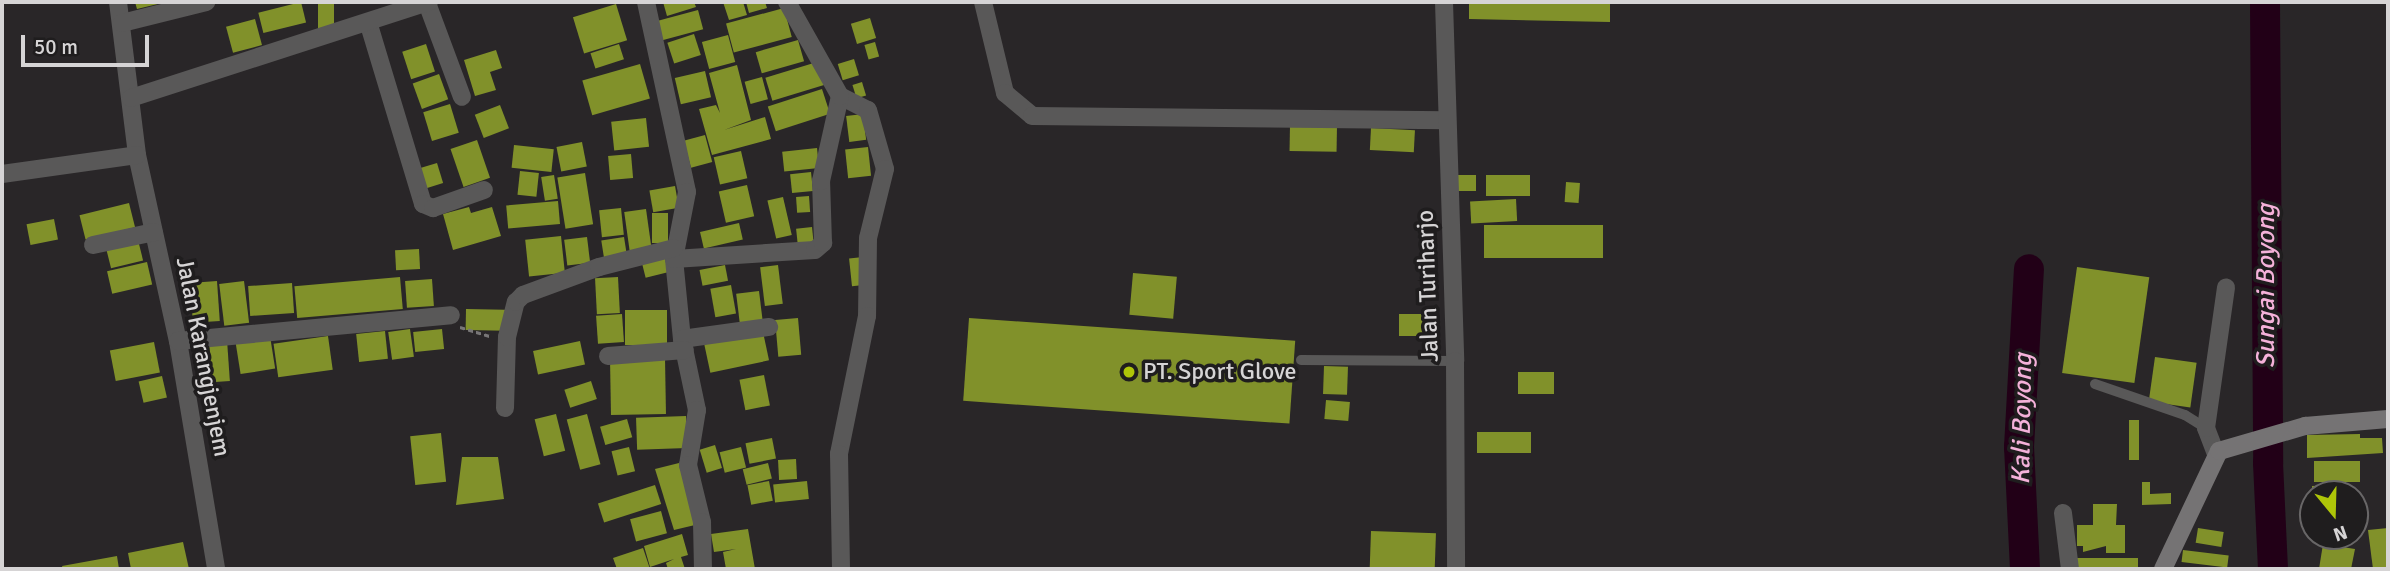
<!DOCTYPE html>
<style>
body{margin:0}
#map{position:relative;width:2390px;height:571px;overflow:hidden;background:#292628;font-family:Signika,sans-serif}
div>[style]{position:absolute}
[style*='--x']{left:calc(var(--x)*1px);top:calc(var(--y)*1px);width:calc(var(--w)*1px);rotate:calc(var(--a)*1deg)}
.river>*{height:30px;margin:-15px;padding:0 15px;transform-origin:15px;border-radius:15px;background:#220017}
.building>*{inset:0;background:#81912a;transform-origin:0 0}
.path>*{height:2.5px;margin-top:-1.25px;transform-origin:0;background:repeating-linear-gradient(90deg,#787677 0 5px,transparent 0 8.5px)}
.service>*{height:10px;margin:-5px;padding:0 5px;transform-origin:5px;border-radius:5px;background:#595858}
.minor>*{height:18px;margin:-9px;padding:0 9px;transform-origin:9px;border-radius:9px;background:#595858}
.secondary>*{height:18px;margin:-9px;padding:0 9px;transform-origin:9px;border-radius:9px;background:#757374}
.dots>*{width:19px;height:19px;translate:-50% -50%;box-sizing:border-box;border:4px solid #1f1d1e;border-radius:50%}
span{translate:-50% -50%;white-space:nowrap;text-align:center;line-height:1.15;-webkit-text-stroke:7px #1f1d1e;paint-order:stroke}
.street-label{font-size:24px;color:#d6d4d5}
.poi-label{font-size:24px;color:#d6d4d5}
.left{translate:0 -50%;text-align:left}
.water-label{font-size:26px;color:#f4b1d9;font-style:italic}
.frame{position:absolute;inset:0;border:4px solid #d6d4d5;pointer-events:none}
.north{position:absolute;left:2299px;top:480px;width:70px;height:70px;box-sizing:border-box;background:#1f1d1e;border:2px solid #686667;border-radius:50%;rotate:161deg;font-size:19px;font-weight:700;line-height:28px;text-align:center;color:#d6d4d5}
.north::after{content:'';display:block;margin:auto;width:24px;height:32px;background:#aec508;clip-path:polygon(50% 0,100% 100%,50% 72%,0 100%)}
.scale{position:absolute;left:21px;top:35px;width:128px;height:32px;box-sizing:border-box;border:4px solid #d6d4d5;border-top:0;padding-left:9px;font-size:21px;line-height:24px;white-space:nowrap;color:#d6d4d5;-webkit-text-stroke:5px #1f1d1e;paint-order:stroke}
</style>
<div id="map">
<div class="river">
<i style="--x:2265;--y:2;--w:461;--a:89.6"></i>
<i style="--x:2268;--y:463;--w:106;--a:87.3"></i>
<i style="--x:2025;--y:569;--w:122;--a:-92.8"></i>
<i style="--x:2019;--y:447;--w:178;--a:-86.8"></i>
</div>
<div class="building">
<i style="clip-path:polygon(135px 2px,162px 2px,162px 3px,137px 9px)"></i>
<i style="left:301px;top:2px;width:21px;height:44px;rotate:76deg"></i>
<i style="left:318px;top:2px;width:16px;height:29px"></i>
<i style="clip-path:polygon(663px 2px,694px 2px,696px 7px,667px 16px)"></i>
<i style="clip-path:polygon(723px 2px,743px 2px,747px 15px,729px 20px)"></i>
<i style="clip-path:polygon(746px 2px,765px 2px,767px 8px,749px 13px)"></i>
<i style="clip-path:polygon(1469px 2px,1610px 2px,1610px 22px,1469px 19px)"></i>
<i style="left:616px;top:4px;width:38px;height:45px;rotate:73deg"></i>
<i style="left:784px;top:8px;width:30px;height:60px;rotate:75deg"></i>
<i style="left:698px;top:10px;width:20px;height:50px;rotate:75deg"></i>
<i style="left:870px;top:18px;width:21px;height:20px;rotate:73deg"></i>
<i style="left:255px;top:19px;width:27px;height:30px;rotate:75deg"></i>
<i style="left:694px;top:34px;width:22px;height:28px;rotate:72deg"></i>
<i style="left:728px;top:35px;width:28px;height:27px;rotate:75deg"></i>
<i style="left:798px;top:40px;width:22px;height:44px;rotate:74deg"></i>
<i style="left:875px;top:42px;width:15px;height:11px;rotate:74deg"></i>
<i style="left:426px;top:44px;width:29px;height:25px;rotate:72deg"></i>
<i style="left:619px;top:44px;width:16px;height:30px;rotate:72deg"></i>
<i style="clip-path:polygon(496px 50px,502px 68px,490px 72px,496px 90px,475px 96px,464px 60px)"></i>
<i style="left:854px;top:59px;width:17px;height:17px;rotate:73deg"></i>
<i style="left:817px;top:62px;width:24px;height:54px;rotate:73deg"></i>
<i style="left:640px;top:64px;width:36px;height:60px;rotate:74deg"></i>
<i style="clip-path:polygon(737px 65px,751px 120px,724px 130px,765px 117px,771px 139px,712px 155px,699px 109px,716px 105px,720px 113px,709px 73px)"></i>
<i style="left:705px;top:71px;width:27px;height:31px;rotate:77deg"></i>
<i style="left:439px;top:74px;width:27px;height:28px;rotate:70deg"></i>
<i style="left:762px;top:77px;width:23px;height:18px;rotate:75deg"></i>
<i style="left:862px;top:82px;width:14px;height:10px;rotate:73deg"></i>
<i style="left:822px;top:89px;width:26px;height:57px;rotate:72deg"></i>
<i style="left:450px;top:104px;width:30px;height:28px;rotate:73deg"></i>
<i style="left:500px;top:105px;width:25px;height:27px;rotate:69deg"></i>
<i style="left:863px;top:114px;width:26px;height:17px;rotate:83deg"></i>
<i style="left:646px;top:118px;width:29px;height:35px;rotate:84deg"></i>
<i style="left:1290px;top:125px;width:47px;height:26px;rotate:1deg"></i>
<i style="left:1371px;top:128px;width:44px;height:22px;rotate:3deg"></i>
<i style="left:705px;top:135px;width:28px;height:22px;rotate:75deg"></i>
<i style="left:477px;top:140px;width:40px;height:28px;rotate:71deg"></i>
<i style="left:582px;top:142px;width:25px;height:26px;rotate:79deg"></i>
<i style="left:514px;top:145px;width:40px;height:23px;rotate:6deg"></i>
<i style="left:868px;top:147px;width:29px;height:23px;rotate:84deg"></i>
<i style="left:817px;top:148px;width:20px;height:35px;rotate:84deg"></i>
<i style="left:741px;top:151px;width:28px;height:28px;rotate:77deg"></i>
<i style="left:631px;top:154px;width:24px;height:23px;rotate:85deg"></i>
<i style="left:437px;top:163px;width:21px;height:20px;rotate:73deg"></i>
<i style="left:520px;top:171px;width:19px;height:24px;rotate:6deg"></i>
<i style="left:811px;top:172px;width:19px;height:21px;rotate:84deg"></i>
<i style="left:585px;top:173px;width:52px;height:28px;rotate:81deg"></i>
<i style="left:554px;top:175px;width:24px;height:13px;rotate:81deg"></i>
<i style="left:1476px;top:175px;width:16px;height:23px;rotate:90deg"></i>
<i style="left:1530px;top:175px;width:21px;height:44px;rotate:90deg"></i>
<i style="left:1566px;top:182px;width:14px;height:20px;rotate:4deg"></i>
<i style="left:747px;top:185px;width:32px;height:29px;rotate:77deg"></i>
<i style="left:675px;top:186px;width:22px;height:26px;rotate:80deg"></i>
<i style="left:809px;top:196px;width:16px;height:13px;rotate:86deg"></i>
<i style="left:783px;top:197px;width:39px;height:16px;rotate:77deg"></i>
<i style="left:1516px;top:199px;width:22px;height:46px;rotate:87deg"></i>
<i style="left:558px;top:201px;width:23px;height:52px;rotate:85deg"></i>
<i style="left:129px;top:203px;width:25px;height:51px;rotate:76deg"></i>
<i style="clip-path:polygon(469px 207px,471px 213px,492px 207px,501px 236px,453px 250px,443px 214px)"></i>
<i style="left:621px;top:208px;width:27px;height:22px;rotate:84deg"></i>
<i style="left:646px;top:209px;width:44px;height:22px;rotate:82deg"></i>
<i style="left:652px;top:213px;width:16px;height:30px"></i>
<i style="left:54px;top:219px;width:21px;height:28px;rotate:79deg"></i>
<i style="left:739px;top:223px;width:17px;height:40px;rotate:77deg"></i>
<i style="left:1484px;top:225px;width:119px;height:33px"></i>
<i style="left:812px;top:227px;width:20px;height:16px;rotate:84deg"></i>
<i style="left:561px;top:236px;width:37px;height:36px;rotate:84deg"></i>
<i style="left:587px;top:237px;width:26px;height:23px;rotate:83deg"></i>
<i style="left:624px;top:237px;width:19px;height:23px;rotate:81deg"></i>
<i style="left:138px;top:240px;width:21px;height:33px;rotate:76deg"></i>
<i style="left:419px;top:249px;width:20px;height:24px;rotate:87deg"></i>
<i style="left:667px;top:256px;width:16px;height:26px;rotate:76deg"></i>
<i style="left:863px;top:257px;width:28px;height:14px;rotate:84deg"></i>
<i style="left:147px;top:262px;width:23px;height:41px;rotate:77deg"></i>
<i style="left:725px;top:265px;width:16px;height:26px;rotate:79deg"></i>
<i style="left:778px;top:265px;width:39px;height:18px;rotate:83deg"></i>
<i style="left:2077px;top:267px;width:73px;height:107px;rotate:8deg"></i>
<i style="left:1133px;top:273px;width:44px;height:42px;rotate:5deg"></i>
<i style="left:400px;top:277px;width:32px;height:106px;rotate:85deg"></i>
<i style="left:618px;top:277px;width:36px;height:23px;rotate:87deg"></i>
<i style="left:432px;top:279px;width:27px;height:27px;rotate:86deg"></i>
<i style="left:217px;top:281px;width:40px;height:27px;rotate:86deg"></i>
<i style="left:244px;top:281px;width:42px;height:25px;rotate:83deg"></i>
<i style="left:292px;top:283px;width:30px;height:44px;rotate:86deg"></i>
<i style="left:731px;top:285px;width:29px;height:21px;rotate:80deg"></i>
<i style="left:759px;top:291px;width:31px;height:23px;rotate:83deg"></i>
<i style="left:466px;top:309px;width:39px;height:21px;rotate:1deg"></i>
<i style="left:667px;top:310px;width:35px;height:42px;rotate:90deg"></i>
<i style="left:622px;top:314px;width:28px;height:26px;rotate:86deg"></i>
<i style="left:1399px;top:314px;width:37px;height:22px"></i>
<i style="left:798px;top:318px;width:37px;height:23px;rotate:85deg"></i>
<i style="left:969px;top:318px;width:327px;height:83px;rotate:4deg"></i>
<i style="left:410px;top:329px;width:28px;height:22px;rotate:82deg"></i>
<i style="left:442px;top:329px;width:20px;height:29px;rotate:84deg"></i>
<i style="left:385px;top:331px;width:28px;height:29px;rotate:84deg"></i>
<i style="left:763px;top:332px;width:29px;height:60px;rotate:78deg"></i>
<i style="left:270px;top:336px;width:33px;height:35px;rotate:81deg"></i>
<i style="left:328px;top:336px;width:34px;height:55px;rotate:82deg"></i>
<i style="left:227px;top:340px;width:41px;height:33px;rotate:86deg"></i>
<i style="left:580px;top:341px;width:24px;height:48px;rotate:78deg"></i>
<i style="left:154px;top:342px;width:31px;height:45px;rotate:79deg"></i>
<i style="left:2155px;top:357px;width:42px;height:45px;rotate:8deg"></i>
<i style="left:665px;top:358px;width:56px;height:55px;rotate:89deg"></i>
<i style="left:1324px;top:366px;width:24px;height:28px;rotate:2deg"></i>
<i style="left:1518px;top:372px;width:36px;height:22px"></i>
<i style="left:764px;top:375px;width:31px;height:25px;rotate:79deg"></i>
<i style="left:162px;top:376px;width:22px;height:24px;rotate:77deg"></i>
<i style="left:591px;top:381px;width:19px;height:28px;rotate:72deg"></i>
<i style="left:1326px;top:400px;width:24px;height:19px;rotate:5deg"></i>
<i style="left:556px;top:414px;width:38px;height:22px;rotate:76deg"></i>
<i style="left:587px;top:414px;width:52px;height:21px;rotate:75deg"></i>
<i style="left:686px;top:416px;width:32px;height:50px;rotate:88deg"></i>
<i style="left:627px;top:419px;width:19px;height:28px;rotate:74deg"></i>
<i style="left:2129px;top:420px;width:10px;height:40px"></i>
<i style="left:1477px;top:432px;width:54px;height:21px"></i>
<i style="left:441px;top:433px;width:49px;height:31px;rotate:84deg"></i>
<i style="clip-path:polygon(2360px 434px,2360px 438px,2382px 438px,2383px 453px,2307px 458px,2307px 435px)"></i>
<i style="left:772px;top:438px;width:21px;height:27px;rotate:79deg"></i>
<i style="left:715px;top:445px;width:24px;height:16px;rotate:73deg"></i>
<i style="left:629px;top:447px;width:25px;height:18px;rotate:76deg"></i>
<i style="left:741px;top:447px;width:21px;height:22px;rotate:76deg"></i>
<i style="clip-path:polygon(462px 457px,498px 457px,504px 499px,456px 505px)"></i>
<i style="left:796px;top:459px;width:20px;height:18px;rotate:87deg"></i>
<i style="left:2314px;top:461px;width:46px;height:21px"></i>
<i style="clip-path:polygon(683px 462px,695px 525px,674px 530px,655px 469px)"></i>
<i style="left:768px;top:463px;width:16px;height:26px;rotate:76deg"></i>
<i style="left:769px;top:481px;width:20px;height:22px;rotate:79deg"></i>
<i style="left:807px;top:481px;width:18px;height:34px;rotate:84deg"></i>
<i style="clip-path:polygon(2142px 482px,2150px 482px,2150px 494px,2171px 493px,2171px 504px,2142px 505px)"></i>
<i style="left:655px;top:485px;width:20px;height:60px;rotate:72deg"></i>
<i style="clip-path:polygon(2336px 485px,2344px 488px,2345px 494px,2312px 494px,2312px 486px)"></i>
<i style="clip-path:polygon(2093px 504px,2117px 504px,2116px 525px,2125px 525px,2125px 553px,2106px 553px,2106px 546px,2083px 552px,2083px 546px,2077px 546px,2077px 525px,2093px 525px)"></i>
<i style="left:661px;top:511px;width:23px;height:32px;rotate:75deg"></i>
<i style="left:2198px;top:528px;width:26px;height:15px;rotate:9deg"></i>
<i style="clip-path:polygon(2388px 528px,2388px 567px,2373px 569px,2368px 530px)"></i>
<i style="clip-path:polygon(748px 529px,755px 569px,726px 569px,723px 552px,736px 549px,714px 552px,711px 534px)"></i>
<i style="left:1371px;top:531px;width:65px;height:38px;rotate:2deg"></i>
<i style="clip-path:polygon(682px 534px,688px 555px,681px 557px,685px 569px,668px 569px,666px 563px,674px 559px,650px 567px,644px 546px)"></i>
<i style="clip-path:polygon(183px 542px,189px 569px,131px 569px,128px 553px)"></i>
<i style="clip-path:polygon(2323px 544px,2355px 549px,2351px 569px,2319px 569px)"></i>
<i style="clip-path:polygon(643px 548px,650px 569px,617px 569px,613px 558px)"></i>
<i style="left:2183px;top:550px;width:46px;height:12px;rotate:7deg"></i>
<i style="clip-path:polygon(117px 556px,119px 569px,63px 569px,62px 566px)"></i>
<i style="left:2075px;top:558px;width:63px;height:11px"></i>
</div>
<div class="path">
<i style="--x:460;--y:327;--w:31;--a:17"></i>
</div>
<div class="service">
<i style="--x:1301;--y:360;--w:154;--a:0.4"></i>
<i style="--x:2095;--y:384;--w:95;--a:19"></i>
<i style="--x:2185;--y:415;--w:25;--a:32"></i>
</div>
<div class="minor">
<i style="--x:118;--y:2;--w:154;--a:82.9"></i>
<i style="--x:137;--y:155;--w:190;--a:77.6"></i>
<i style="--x:178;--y:341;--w:231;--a:80.5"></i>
<i style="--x:646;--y:2;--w:194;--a:77.8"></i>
<i style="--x:687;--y:192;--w:68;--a:101"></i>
<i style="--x:674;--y:259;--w:80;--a:84.3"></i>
<i style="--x:682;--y:339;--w:73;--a:78.1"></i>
<i style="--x:697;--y:410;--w:56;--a:99.3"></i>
<i style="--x:688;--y:465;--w:59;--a:76.2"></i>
<i style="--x:702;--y:522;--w:47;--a:88.8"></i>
<i style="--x:983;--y:2;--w:94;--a:76.4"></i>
<i style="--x:1005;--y:93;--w:35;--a:40"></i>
<i style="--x:1032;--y:116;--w:414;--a:0.6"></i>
<i style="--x:1444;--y:2;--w:359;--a:88.2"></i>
<i style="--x:1455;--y:361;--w:208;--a:89.7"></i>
<i style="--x:427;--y:3;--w:100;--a:69.6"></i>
<i style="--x:122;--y:23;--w:87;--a:-14"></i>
<i style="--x:369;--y:25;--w:187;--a:73.2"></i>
<i style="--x:423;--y:204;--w:11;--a:22"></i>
<i style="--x:433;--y:208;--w:54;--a:-19.4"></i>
<i style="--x:840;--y:96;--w:31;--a:27"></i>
<i style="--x:868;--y:110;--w:61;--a:73.9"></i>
<i style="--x:885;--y:169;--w:71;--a:103.8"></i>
<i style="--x:868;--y:238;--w:78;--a:90.7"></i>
<i style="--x:867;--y:316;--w:141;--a:101.5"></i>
<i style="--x:839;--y:454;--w:115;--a:89"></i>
<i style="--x:131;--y:98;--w:313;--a:-17.9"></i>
<i style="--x:2;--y:174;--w:136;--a:-8"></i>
<i style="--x:93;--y:245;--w:62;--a:-12"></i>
<i style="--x:674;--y:259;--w:141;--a:-3.7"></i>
<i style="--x:815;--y:250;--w:11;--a:-41"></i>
<i style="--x:823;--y:243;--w:62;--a:-91.8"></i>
<i style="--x:821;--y:181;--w:87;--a:-77.4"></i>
<i style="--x:840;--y:96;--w:108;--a:-119.4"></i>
<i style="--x:682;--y:339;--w:88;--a:-7.9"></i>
<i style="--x:178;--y:341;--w:274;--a:-5.4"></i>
<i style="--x:608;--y:356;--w:77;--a:-4.5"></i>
<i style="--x:505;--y:408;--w:71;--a:-88.4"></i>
<i style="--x:507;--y:337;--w:36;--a:-76"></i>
<i style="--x:516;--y:302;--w:10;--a:-45"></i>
<i style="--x:523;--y:295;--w:81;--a:-20.2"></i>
<i style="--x:599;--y:267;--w:77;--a:-14.2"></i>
<i style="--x:2216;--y:454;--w:28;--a:-111"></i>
<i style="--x:2206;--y:428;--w:142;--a:-81.9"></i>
<i style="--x:2063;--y:513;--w:56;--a:82.9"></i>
</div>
<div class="secondary">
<i style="--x:2163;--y:569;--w:131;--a:-64.6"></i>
<i style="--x:2219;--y:451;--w:90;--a:-16.2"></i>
<i style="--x:2305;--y:426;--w:83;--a:-4.8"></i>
</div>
<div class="dots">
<i style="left:1129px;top:372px;background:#aec508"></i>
</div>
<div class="street-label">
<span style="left:1428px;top:286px;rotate:-92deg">Jalan Turiharjo</span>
<span style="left:203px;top:357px;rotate:79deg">Jalan Karangjenjem</span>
</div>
<div class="poi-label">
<span class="left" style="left:1143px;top:372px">PT. Sport Glove</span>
</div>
<div class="water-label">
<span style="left:2267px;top:286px;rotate:-90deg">Sungai Boyong</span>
<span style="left:2023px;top:419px;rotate:-89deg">Kali Boyong</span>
</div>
<div class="frame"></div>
<div class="north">N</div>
<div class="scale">50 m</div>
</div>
